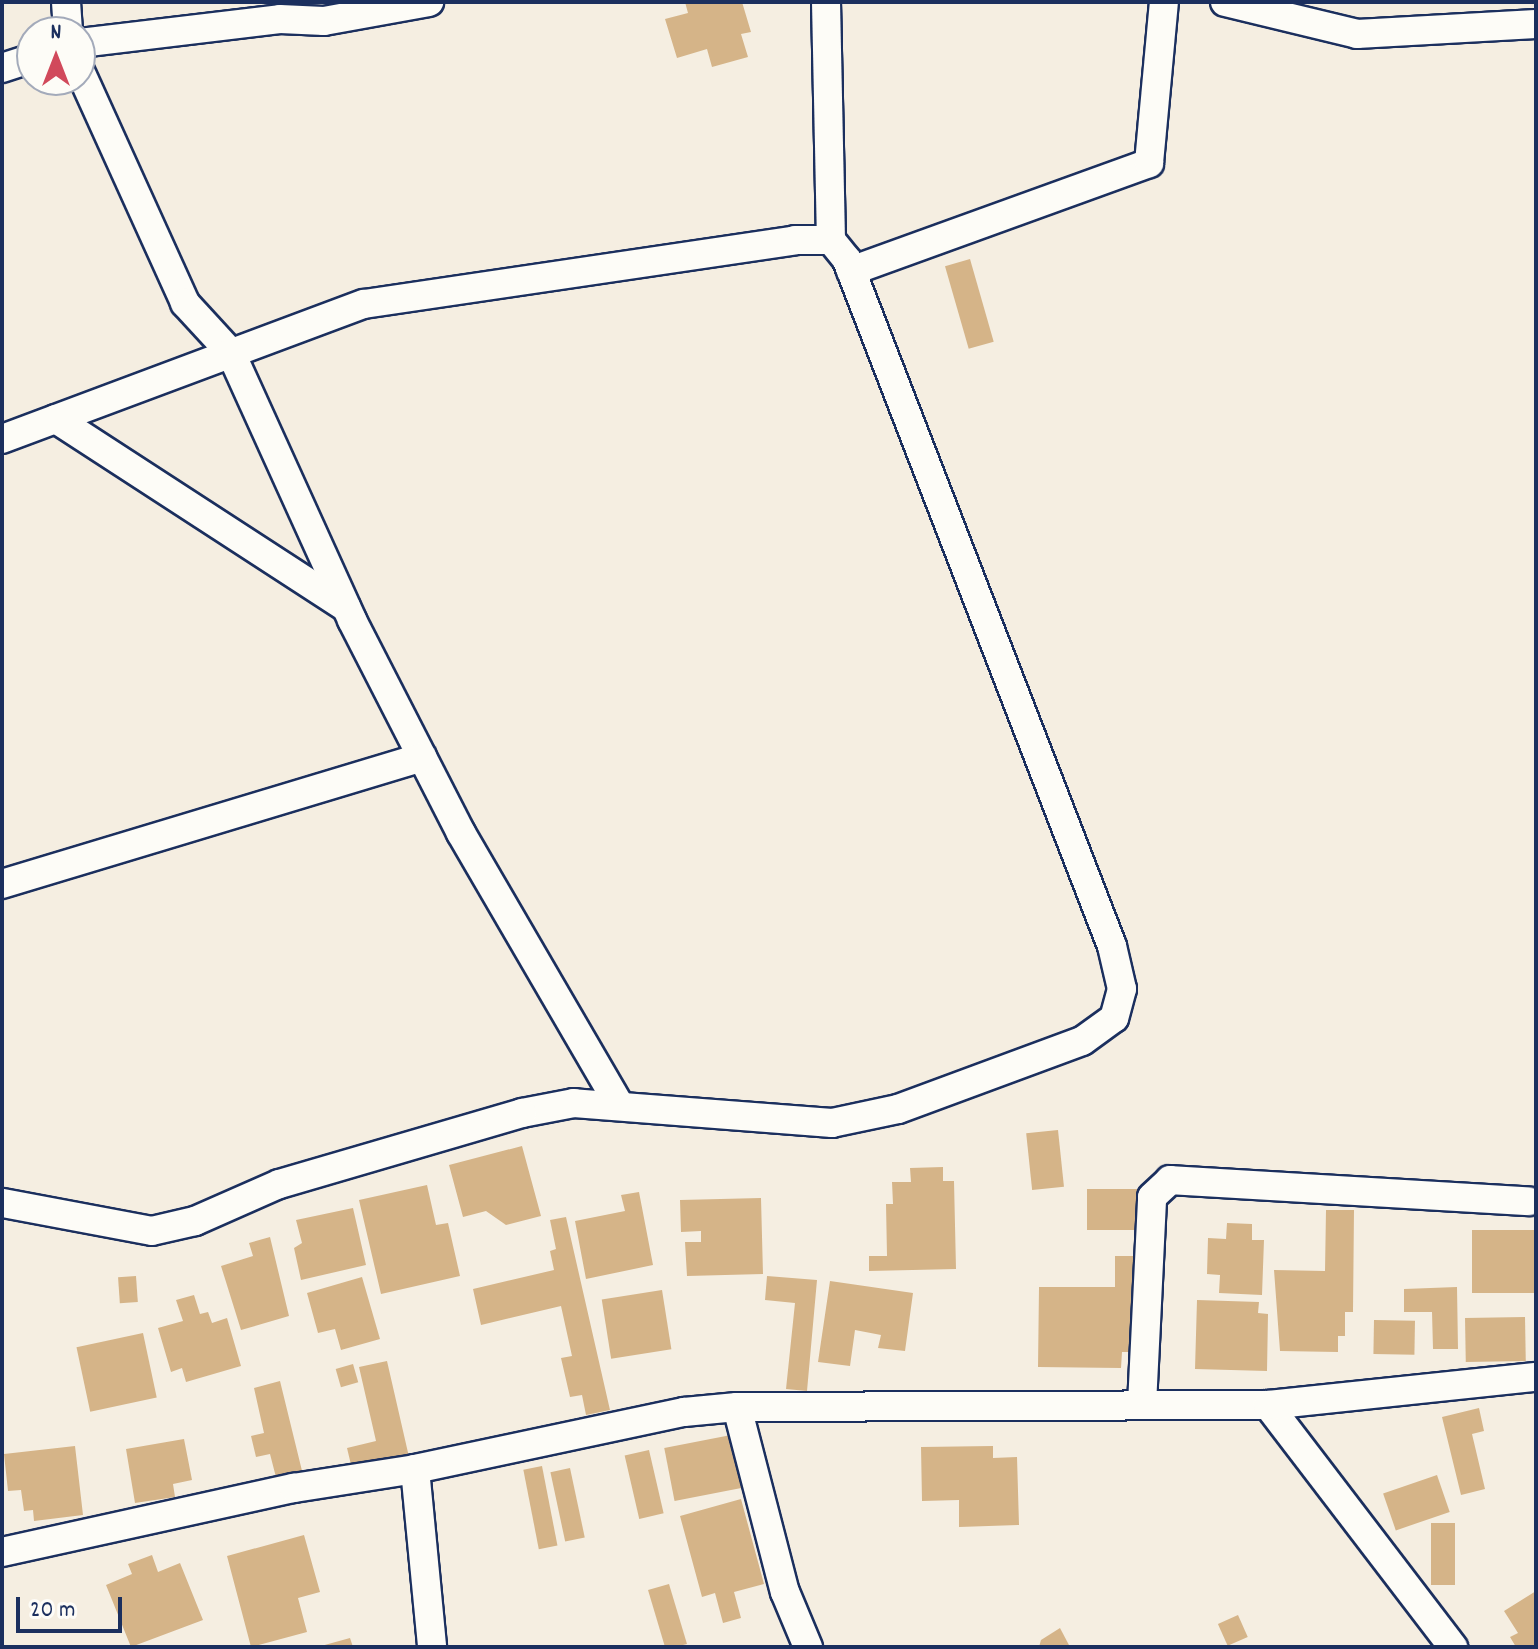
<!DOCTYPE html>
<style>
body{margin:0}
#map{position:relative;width:1538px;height:1649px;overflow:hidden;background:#f5eee1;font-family:Dekko,sans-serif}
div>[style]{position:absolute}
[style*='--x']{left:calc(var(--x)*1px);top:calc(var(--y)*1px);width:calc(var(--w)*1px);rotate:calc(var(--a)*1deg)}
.building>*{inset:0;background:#d5b488;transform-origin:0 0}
.roads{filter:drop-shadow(2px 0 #1b2f5e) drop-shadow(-2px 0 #1b2f5e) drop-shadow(0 2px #1b2f5e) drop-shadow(0 -2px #1b2f5e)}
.street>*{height:28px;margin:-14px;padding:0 14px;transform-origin:14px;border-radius:14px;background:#fdfcf7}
span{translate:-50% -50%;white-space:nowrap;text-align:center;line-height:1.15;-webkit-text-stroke:7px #fdfcf7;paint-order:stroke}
.frame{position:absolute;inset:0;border:4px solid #1b2f5e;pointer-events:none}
.north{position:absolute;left:16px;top:16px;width:80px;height:80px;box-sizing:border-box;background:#fdfcf7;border:2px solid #a3aaba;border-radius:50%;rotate:0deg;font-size:22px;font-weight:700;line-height:32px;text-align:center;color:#1b2f5e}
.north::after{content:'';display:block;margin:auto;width:28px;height:36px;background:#d1495b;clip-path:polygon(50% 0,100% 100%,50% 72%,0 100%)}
.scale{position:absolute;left:16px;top:1597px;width:106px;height:36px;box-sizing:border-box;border:4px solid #1b2f5e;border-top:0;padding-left:10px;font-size:24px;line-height:28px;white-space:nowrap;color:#1b2f5e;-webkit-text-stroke:6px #fdfcf7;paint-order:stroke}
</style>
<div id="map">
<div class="building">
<i style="clip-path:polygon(685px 2px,742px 2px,751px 32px,741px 34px,748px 57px,712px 67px,707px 49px,677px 58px,665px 19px,688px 13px)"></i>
<i style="left:970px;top:259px;width:86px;height:26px;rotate:74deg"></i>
<i style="left:1058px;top:1130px;width:57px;height:32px;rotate:84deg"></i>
<i style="clip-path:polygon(522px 1146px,541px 1216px,506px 1225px,486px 1211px,463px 1217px,449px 1165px)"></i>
<i style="clip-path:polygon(943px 1167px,943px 1181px,954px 1181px,956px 1269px,869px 1271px,869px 1256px,887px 1256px,886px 1204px,893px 1204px,892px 1182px,911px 1182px,910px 1168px)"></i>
<i style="clip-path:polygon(427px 1185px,436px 1225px,448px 1223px,460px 1276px,381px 1294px,359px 1200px)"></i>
<i style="left:1087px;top:1189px;width:53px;height:41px"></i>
<i style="clip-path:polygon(639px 1192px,653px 1265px,586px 1279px,575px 1221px,625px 1211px,621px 1195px)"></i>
<i style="clip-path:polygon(761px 1198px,763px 1274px,687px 1276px,685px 1242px,701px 1242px,701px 1231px,681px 1232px,680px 1200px)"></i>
<i style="clip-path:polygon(353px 1208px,366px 1265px,301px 1280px,294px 1248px,302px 1243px,296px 1220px)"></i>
<i style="clip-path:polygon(1326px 1210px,1354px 1210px,1353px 1312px,1345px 1312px,1345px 1336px,1338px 1336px,1338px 1352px,1280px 1351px,1274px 1270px,1325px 1271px)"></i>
<i style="clip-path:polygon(566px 1217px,610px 1410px,586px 1415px,582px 1395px,570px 1397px,561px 1358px,572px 1356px,561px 1306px,481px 1325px,473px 1289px,554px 1270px,550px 1251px,556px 1249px,550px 1220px)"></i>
<i style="clip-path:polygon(1227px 1223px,1252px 1224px,1252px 1240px,1264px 1240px,1262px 1295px,1219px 1293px,1220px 1275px,1207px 1274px,1208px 1238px,1226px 1239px)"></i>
<i style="left:1536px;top:1230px;width:63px;height:64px;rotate:90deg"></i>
<i style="clip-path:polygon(270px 1237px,289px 1316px,241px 1330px,221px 1266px,253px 1256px,249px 1243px)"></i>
<i style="clip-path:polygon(1115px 1256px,1137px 1256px,1136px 1352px,1122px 1352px,1121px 1368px,1038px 1367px,1039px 1287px,1115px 1287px)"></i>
<i style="left:136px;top:1276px;width:26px;height:18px;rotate:86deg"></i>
<i style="clip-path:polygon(767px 1276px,817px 1280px,807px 1391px,786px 1389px,795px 1303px,765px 1300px)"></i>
<i style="clip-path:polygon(362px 1277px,380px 1339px,341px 1350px,335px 1329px,318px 1333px,307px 1293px)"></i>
<i style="clip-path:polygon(830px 1281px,913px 1293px,905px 1351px,878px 1348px,881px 1335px,855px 1330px,850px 1366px,818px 1362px)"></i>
<i style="clip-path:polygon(1457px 1287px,1458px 1349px,1433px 1349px,1432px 1312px,1404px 1312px,1404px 1289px)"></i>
<i style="left:662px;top:1290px;width:60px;height:61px;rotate:81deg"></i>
<i style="clip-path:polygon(194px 1295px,200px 1314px,208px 1312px,212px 1323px,227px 1318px,241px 1366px,186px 1382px,182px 1368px,171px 1372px,158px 1328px,183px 1321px,176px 1300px)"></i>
<i style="clip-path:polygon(1197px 1300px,1259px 1302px,1258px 1313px,1268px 1314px,1267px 1371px,1195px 1369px)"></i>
<i style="left:1525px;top:1317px;width:44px;height:60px;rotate:89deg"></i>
<i style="left:1374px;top:1320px;width:41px;height:34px;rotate:1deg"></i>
<i style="left:143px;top:1333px;width:66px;height:68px;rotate:78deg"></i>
<i style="clip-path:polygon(387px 1361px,409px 1457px,352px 1469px,347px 1448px,376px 1441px,359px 1367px)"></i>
<i style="left:353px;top:1364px;width:19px;height:18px;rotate:74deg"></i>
<i style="clip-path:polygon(280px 1381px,304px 1479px,278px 1485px,270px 1454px,256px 1457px,251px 1436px,264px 1433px,254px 1388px)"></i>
<i style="clip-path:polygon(1479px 1408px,1484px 1431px,1472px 1434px,1485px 1489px,1461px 1495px,1442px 1417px)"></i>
<i style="left:731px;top:1435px;width:54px;height:68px;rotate:79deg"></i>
<i style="clip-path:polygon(184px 1439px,192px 1480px,173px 1484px,175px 1497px,135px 1503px,126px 1449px)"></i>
<i style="clip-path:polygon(75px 1446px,83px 1515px,34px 1521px,33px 1510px,24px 1511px,21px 1490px,8px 1491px,4px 1454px)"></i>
<i style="clip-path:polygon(993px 1446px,993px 1458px,1017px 1457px,1019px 1525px,959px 1527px,959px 1500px,922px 1501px,921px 1447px)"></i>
<i style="left:649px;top:1450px;width:65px;height:25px;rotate:77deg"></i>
<i style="left:542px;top:1466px;width:81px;height:19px;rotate:79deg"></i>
<i style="left:570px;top:1468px;width:71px;height:20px;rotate:78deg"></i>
<i style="left:1437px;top:1475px;width:39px;height:57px;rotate:71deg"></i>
<i style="clip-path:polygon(741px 1499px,764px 1584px,734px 1592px,741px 1618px,723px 1623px,715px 1593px,702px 1597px,680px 1516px)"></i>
<i style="left:1431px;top:1523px;width:24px;height:62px"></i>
<i style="clip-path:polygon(304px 1535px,320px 1592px,298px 1598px,307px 1632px,251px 1647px,227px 1556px)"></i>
<i style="clip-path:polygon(152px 1555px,158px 1572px,180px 1563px,203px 1620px,131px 1647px,106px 1585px,132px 1574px,128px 1564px)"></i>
<i style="clip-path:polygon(669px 1584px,687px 1644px,675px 1647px,665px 1647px,648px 1590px)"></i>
<i style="clip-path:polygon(1536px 1591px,1536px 1647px,1516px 1647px,1510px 1637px,1518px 1633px,1504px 1611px)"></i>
<i style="left:1238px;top:1615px;width:24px;height:22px;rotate:66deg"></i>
<i style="clip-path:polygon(1060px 1628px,1070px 1647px,1039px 1647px,1041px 1640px)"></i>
<i style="clip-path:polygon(350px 1638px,353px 1647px,321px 1647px,321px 1646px)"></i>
</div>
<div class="roads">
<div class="street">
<i style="--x:66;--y:2;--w:30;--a:86"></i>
<i style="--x:826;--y:2;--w:238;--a:88.8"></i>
<i style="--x:1225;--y:2;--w:136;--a:13.6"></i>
<i style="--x:1357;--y:34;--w:179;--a:-3.2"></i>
<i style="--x:80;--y:43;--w:201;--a:-6.8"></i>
<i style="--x:280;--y:19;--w:44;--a:2.6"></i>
<i style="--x:324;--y:21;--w:107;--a:-10.3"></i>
<i style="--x:2;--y:68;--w:32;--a:-18"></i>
<i style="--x:80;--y:71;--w:255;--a:65.6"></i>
<i style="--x:185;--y:303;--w:68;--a:47.4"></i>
<i style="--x:231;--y:353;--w:293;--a:65.6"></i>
<i style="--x:352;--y:620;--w:239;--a:62.9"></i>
<i style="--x:461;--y:833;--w:315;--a:59.8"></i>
<i style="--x:851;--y:271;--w:317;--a:-19.9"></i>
<i style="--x:1149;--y:163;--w:162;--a:-84.7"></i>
<i style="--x:56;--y:419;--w:346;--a:33"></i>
<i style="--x:2;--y:439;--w:386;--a:-20.5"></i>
<i style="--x:364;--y:304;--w:436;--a:-8.4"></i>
<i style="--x:795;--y:240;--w:36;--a:0"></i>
<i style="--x:831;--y:240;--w:26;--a:51"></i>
<i style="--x:847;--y:260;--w:735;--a:68.88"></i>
<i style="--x:1112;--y:946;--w:44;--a:76.9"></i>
<i style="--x:1122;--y:989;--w:30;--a:105"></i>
<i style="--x:1114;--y:1018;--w:39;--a:144"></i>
<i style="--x:1082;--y:1041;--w:196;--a:159.7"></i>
<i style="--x:898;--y:1109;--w:67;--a:168"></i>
<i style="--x:832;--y:1123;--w:259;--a:-175.6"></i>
<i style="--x:574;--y:1103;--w:53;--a:169.1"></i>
<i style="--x:522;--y:1113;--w:253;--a:163.7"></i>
<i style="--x:279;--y:1184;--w:92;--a:156.2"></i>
<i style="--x:195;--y:1221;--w:44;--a:166.9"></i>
<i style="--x:152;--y:1231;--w:153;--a:-169.4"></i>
<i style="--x:2;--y:884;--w:439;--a:-16.8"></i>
<i style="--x:1142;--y:1405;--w:208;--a:-87.2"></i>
<i style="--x:1152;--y:1197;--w:25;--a:-43"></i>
<i style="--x:1170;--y:1180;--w:359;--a:3.4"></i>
<i style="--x:1268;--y:1405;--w:305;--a:52.6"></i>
<i style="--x:737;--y:1407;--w:191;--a:75.5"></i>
<i style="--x:785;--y:1592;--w:60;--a:67.3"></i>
<i style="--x:415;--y:1469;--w:179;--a:84.5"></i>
<i style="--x:2;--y:1552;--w:299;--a:-12.4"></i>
<i style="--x:294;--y:1488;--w:122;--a:-8.9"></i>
<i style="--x:415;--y:1469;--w:275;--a:-12"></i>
<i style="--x:684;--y:1412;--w:53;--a:-5.4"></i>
<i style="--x:737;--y:1407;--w:531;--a:-0.22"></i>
<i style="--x:1268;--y:1405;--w:269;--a:-6"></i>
</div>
</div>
<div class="frame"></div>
<div class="north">N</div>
<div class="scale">20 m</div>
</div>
